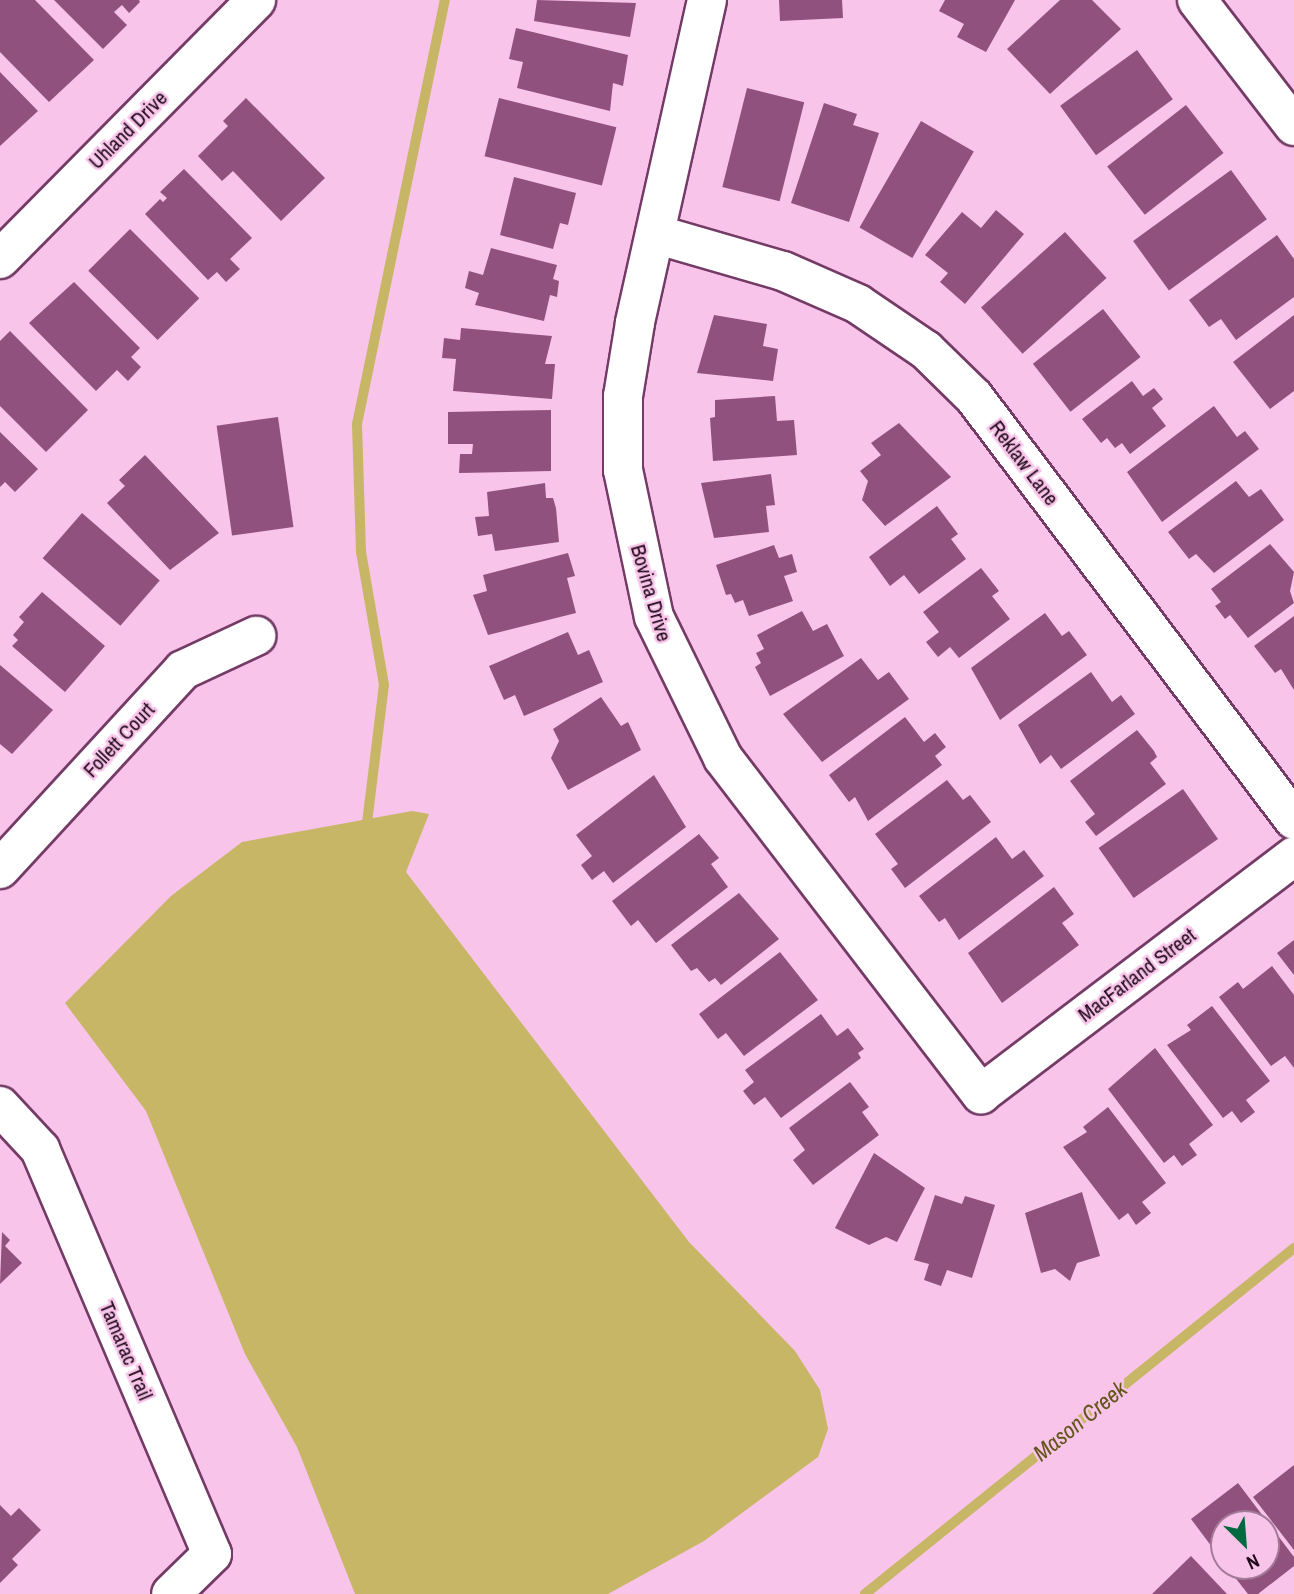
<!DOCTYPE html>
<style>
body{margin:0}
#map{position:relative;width:1294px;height:1594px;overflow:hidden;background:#f9c4e9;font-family:"Archivo Narrow",sans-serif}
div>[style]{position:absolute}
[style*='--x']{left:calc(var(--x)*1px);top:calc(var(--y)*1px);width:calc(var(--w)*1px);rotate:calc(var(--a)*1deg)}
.water>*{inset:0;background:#c7b666}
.stream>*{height:10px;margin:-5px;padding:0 5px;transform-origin:5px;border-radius:5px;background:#c7b666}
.building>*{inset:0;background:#90517f;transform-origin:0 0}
.roads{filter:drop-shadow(2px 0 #733b65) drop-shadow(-2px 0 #733b65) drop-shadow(0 2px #733b65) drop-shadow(0 -2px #733b65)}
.minor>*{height:38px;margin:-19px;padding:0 19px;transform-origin:19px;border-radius:19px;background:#fff}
span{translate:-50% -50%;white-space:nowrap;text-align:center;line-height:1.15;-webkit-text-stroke:5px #f9c4e9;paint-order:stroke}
.street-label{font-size:21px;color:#1f091a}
.water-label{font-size:23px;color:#62561a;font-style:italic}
.north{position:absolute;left:1210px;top:1510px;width:70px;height:70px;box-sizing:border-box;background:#f9c4e9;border:2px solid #a27996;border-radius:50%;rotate:155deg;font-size:19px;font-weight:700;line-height:28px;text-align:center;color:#1f091a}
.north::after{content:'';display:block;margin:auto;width:24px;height:32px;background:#006940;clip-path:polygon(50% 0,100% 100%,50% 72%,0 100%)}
</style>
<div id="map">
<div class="water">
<i style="clip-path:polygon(412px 811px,429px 814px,406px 872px,689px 1242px,795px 1351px,820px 1390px,828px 1429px,818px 1457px,704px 1541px,608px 1594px,355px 1594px,297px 1447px,245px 1354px,146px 1111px,65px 1003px,171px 896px,242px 842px)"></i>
</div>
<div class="stream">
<i style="--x:366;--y:831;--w:147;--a:-83"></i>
<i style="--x:384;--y:685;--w:135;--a:-99.8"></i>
<i style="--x:361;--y:552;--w:128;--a:-91.8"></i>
<i style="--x:357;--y:424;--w:433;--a:-78.3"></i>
<i style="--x:865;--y:1594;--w:551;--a:-38.89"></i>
</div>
<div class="building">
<i style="clip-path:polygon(0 0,35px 0,94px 60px,49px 102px,0 52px)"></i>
<i style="clip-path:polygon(54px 0,139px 0,140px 2px,129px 13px,122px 5px,114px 12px,127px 25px,103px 49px)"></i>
<i style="clip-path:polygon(537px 0,636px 3px,630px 37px,534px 21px)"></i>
<i style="clip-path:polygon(779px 0,842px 0,843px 18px,780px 21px)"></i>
<i style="clip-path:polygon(945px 0,1015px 0,986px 52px,957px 37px,964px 24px,939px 11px)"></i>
<i style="clip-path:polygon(1060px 0,1092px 0,1121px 29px,1050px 94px,1007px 49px)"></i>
<i style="clip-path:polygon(516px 28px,628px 55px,623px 86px,613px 83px,610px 111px,517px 88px,523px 62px,509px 59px)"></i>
<i style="left:1137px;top:50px;width:61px;height:95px;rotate:54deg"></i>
<i style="clip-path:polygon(0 72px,38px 111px,0 146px)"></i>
<i style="left:747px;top:88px;width:59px;height:102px;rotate:14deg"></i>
<i style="clip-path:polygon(246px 98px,325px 178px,281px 221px,233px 171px,222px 181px,198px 156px,228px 126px,223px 121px)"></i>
<i style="left:499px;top:98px;width:121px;height:60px;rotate:14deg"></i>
<i style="clip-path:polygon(824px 103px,857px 114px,853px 125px,879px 133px,849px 222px,791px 203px)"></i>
<i style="left:1186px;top:105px;width:61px;height:100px;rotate:52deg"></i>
<i style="left:921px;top:121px;width:61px;height:123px;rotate:30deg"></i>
<i style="clip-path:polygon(184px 169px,252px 238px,230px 259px,240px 269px,226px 282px,217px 272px,208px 280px,145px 214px,160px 199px,163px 202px,167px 198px,160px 192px)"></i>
<i style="left:1231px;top:170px;width:61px;height:121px;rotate:54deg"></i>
<i style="clip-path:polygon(514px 177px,576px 193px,568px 225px,560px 223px,553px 249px,500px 235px)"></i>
<i style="clip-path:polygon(996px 210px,1024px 234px,965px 304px,940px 282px,948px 273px,925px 255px,962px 212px,981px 228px)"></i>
<i style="left:130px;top:229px;width:98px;height:59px;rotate:45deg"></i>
<i style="left:1065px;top:232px;width:62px;height:113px;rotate:48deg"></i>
<i style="clip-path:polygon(1277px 235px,1294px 259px,1294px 297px,1236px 340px,1221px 319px,1209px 327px,1189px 300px)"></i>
<i style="clip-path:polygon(491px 248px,557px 265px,553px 279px,559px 281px,557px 297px,550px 295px,544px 321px,475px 305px,479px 293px,465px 288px,469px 271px,483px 275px)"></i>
<i style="clip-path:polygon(74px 282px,140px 348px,131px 357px,141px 367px,128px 381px,117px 370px,96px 391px,29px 323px)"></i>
<i style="left:1103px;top:309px;width:61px;height:89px;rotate:52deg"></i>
<i style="clip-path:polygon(714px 315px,767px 324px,763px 346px,778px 349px,773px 381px,697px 373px)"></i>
<i style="clip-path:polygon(1294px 315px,1294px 391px,1270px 409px,1233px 362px)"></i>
<i style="clip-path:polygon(461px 328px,552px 336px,545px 364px,555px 364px,552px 399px,453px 391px,456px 359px,442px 358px,444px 338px,460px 340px)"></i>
<i style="clip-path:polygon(10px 331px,88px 410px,46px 452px,0 406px,0 341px)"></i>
<i style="clip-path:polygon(1132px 381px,1143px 396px,1154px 388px,1163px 399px,1152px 408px,1166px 426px,1130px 454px,1122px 443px,1115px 448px,1107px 438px,1101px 443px,1082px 419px)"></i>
<i style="clip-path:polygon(775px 396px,777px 421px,794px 420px,797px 455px,713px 461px,710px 418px,715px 417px,715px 400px)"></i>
<i style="clip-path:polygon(1214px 406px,1237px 437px,1245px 431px,1259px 449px,1162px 522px,1127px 472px)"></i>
<i style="clip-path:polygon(551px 410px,551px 471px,459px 473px,460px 454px,472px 454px,473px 444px,448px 444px,448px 412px)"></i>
<i style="left:278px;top:417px;width:111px;height:62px;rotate:82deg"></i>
<i style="clip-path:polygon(899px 423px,951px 477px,885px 526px,862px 500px,868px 481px,860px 471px,881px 455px,871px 443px)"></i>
<i style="clip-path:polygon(0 432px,38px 469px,15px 492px,5px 482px,0 487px)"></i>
<i style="clip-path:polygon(145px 455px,219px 533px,170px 570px,107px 503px,125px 486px,119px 480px)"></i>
<i style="clip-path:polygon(771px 474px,775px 505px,766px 506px,769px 532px,714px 538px,701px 483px)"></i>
<i style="clip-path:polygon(1236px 481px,1249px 497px,1261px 489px,1284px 520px,1214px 573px,1196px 554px,1189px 559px,1168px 532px)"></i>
<i style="clip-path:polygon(545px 483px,546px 498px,553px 498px,556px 508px,559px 542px,495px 551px,492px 534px,478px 536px,475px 517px,489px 516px,487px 492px)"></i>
<i style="clip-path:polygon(937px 506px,958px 534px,951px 539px,966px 559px,919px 594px,904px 575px,890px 586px,869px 557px)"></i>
<i style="left:82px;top:513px;width:103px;height:60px;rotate:41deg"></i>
<i style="clip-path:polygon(1270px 544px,1294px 572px,1290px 591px,1294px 603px,1248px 638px,1230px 615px,1225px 619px,1215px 606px,1221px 602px,1211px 589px)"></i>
<i style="clip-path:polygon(774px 545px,779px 558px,792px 554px,797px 572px,784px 576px,793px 601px,749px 616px,743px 600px,735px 603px,731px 594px,726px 595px,716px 565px)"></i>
<i style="clip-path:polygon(568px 553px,575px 576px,567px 578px,576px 613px,488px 635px,473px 595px,487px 591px,483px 575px)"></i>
<i style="clip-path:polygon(981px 568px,999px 591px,992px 596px,1010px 619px,959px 658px,950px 647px,938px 657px,926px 642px,939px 632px,923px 612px)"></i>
<i style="clip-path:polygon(42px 592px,105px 646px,65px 692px,12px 646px,18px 640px,13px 635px,24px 622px,19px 617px)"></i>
<i style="clip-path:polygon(802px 611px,813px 631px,827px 624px,844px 656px,770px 696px,755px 667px,761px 663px,756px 653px,764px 649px,757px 635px)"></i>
<i style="clip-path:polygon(1045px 613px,1062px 636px,1069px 631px,1087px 655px,1000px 720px,971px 668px)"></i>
<i style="clip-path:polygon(1294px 616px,1294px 690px,1281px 669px,1275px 673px,1254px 646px)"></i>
<i style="clip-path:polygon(568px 632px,578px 655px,589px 650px,603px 682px,524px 716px,515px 695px,504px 700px,489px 666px)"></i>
<i style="clip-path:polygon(861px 658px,878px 680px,889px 672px,909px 699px,822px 762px,783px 714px)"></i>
<i style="clip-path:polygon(0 665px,53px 710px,12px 754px,0 744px)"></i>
<i style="clip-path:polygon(1091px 672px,1112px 702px,1121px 695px,1135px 714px,1061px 769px,1051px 755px,1040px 764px,1018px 725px)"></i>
<i style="clip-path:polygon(601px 697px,621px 726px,628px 722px,641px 750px,568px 790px,551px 758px,559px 741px,553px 729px)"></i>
<i style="clip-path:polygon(905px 717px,924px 742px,935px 733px,946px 747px,935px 756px,942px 765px,868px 821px,855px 797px,849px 802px,829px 775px)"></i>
<i style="clip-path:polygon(1137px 730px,1154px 751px,1157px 757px,1150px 763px,1166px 784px,1096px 836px,1085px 822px,1095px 814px,1070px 781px)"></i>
<i style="clip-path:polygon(654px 775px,686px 827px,613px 883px,604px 871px,592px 880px,581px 865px,592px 856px,576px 835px)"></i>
<i style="clip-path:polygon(947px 780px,963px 800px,970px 795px,991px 822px,905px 888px,891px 869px,898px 864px,875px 834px)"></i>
<i style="left:1183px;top:789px;width:61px;height:103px;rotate:55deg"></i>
<i style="clip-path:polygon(699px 834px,719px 858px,711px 864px,728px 887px,656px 943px,638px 920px,631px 926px,612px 901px)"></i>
<i style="clip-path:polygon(996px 837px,1012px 859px,1024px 850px,1044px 876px,959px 940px,945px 918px,939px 922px,919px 896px)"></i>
<i style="clip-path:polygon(1054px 887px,1074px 914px,1062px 923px,1079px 945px,1002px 1003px,968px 953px)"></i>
<i style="clip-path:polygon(739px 893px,779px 939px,721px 985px,715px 978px,709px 982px,697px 968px,691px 971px,671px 945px)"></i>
<i style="clip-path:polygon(1294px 940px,1294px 975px,1277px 953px)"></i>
<i style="clip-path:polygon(780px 952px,818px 1000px,744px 1056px,726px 1033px,718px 1039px,699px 1014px)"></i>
<i style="clip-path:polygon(1272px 966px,1294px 995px,1294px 1068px,1285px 1056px,1271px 1066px,1219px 997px,1238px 982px,1243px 989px)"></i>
<i style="clip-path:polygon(1212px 1006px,1270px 1081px,1246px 1100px,1255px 1112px,1241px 1123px,1232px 1111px,1223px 1118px,1167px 1045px,1191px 1030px,1187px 1025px)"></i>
<i style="clip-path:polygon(821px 1014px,837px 1036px,848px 1028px,864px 1049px,858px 1053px,861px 1058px,781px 1118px,765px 1097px,754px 1105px,743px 1091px,754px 1082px,745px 1070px)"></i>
<i style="clip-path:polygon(1155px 1048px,1213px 1125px,1189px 1144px,1197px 1155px,1182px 1166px,1174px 1155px,1164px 1163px,1108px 1089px)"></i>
<i style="clip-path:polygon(850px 1082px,869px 1107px,862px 1112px,879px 1135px,813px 1185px,793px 1160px,805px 1150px,789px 1128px)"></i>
<i style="clip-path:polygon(1108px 1107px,1166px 1183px,1142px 1202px,1151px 1213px,1136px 1225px,1128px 1213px,1119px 1220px,1063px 1147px,1087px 1132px,1083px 1127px)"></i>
<i style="clip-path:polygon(874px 1153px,925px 1188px,897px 1242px,886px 1237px,869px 1245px,835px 1228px)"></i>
<i style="clip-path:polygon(1082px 1192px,1100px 1256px,1077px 1263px,1070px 1281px,1055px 1269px,1041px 1273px,1025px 1213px)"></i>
<i style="clip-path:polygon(935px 1195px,962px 1204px,965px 1196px,995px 1205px,972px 1278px,947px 1270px,941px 1286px,924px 1280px,929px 1264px,914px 1260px)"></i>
<i style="clip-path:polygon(2px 1232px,10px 1240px,5px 1246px,22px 1263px,0 1284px)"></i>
<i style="clip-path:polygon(1294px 1465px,1294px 1550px,1253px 1497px)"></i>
<i style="clip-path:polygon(1238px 1483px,1294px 1557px,1294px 1566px,1258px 1594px,1248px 1594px,1226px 1566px,1266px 1566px,1266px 1524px,1224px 1524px,1224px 1563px,1191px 1519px)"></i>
<i style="clip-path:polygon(0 1505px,11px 1516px,19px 1508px,41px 1530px,12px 1559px,18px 1565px,0 1583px)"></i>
<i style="clip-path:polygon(1191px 1556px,1227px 1594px,1152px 1594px)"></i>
</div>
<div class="roads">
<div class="minor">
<i style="--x:707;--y:0;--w:331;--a:102.6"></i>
<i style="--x:635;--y:323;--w:74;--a:99.3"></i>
<i style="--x:623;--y:396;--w:74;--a:90"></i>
<i style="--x:623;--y:470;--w:150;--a:78.1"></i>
<i style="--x:654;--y:617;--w:157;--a:63.9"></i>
<i style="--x:723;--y:758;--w:424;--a:52.5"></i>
<i style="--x:981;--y:1094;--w:393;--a:-37.2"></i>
<i style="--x:1197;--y:0;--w:159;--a:52.4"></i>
<i style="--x:655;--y:234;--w:133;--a:16.1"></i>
<i style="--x:783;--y:271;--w:82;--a:23.7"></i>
<i style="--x:858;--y:304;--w:82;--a:34.1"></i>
<i style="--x:926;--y:350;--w:67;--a:44.4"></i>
<i style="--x:974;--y:397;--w:530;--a:52.89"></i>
<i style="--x:0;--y:259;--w:364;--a:-45.3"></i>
<i style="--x:0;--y:869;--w:270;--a:-47.4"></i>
<i style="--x:183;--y:670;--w:81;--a:-25"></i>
<i style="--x:0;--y:1106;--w:59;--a:47.1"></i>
<i style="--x:40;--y:1149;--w:440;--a:67"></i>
<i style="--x:212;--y:1554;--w:57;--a:135.7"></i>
</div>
</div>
<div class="street-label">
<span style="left:128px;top:130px;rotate:-45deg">Uhland Drive</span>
<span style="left:1024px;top:463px;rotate:53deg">Reklaw Lane</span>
<span style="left:651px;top:593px;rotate:74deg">Bovina Drive</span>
<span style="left:119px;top:740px;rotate:-47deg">Follett Court</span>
<span style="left:1137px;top:975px;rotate:-37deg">MacFarland Street</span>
<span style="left:126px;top:1351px;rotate:67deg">Tamarac Trail</span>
</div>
<div class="water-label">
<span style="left:1080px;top:1421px;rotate:-39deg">Mason Creek</span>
</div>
<div class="north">N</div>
</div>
